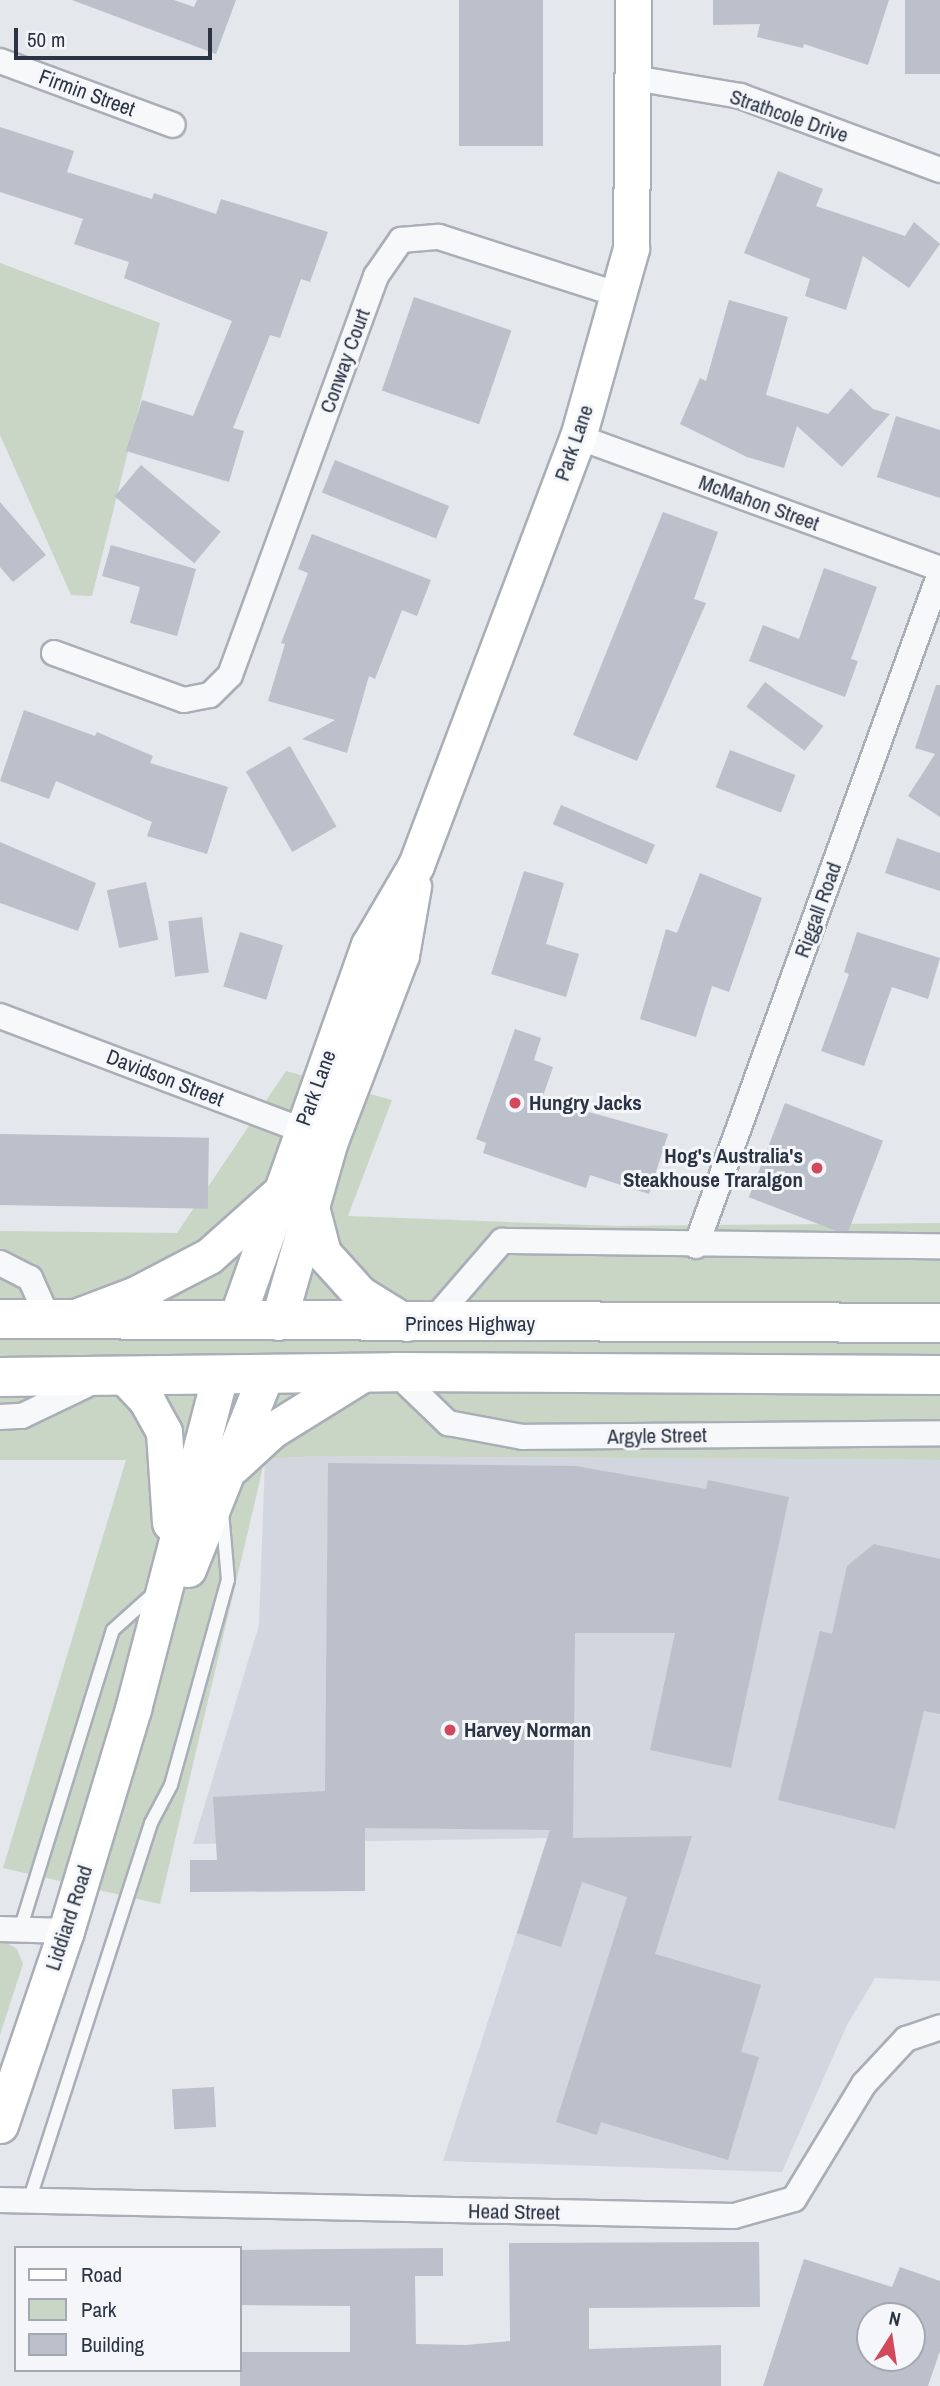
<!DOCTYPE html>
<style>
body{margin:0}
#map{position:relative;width:940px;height:2386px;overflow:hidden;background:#e4e7ec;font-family:"Archivo Narrow",sans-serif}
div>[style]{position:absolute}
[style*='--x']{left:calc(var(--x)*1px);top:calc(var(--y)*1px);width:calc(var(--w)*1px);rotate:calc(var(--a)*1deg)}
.built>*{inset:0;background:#d2d6de}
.green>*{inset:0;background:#c9d6c5}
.building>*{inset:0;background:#bbc0ca;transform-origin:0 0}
.roads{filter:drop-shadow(2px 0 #a9aeb7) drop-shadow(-2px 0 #a9aeb7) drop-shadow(0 2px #a9aeb7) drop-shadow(0 -2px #a9aeb7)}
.lane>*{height:12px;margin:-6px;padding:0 6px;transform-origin:6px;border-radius:6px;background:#f7f8fa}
.street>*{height:24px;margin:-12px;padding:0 12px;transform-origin:12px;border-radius:12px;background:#f7f8fa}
.secondary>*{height:35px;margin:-17.5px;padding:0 17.5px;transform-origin:17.5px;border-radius:17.5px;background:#fff}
.highway>*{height:38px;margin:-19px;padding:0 19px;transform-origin:19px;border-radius:19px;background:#fff}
.dots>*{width:19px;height:19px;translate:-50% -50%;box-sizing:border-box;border:4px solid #f4f6f9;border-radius:50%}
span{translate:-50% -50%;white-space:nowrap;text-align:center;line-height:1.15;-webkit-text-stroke:6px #f4f6f9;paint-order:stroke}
.street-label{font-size:21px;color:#2b3445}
.poi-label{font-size:21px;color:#2b3445;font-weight:700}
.left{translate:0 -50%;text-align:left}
.right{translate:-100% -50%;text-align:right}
.legend{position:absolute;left:14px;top:2246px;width:228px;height:126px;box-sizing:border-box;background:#f4f6f9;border:2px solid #a4a8b1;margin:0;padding:9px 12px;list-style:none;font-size:21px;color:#2b3445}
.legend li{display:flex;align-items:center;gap:14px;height:35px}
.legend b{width:35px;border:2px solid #a4a8b1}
.north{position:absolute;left:856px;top:2302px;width:70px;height:70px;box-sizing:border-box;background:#f4f6f9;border:2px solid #a4a8b1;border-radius:50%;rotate:12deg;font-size:19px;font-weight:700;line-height:28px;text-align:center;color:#2b3445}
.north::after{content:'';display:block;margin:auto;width:24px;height:32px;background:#d1495b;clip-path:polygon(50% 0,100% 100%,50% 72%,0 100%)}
.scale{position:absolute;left:14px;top:28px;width:198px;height:32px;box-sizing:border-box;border:4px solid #2b3445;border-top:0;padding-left:9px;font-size:21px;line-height:24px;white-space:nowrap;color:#2b3445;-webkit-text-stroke:5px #f4f6f9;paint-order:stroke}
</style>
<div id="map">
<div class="built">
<i style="clip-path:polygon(320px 1456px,940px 1460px,940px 1981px,875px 1978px,847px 2025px,782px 2172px,443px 2161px,547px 1838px,193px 1844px,259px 1625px,265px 1459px)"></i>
</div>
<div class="green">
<i style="clip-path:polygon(0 263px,160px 323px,92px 596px,71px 595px,0 435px)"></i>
<i style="clip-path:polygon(286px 1071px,392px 1100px,348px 1216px,614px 1226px,940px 1223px,940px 1460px,320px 1456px,265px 1459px,160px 1904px,3px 1868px,126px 1460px,0 1460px,0 1231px,177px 1233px)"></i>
<i style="clip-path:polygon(0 1939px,17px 1949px,23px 1964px,0 2035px)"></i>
</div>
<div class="building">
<i style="clip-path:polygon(72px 0,174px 0,194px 7px,197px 0,236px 0,216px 54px)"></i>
<i style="left:459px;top:0;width:84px;height:146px"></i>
<i style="clip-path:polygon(713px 0,889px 0,868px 65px,804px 44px,803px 48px,757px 37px,760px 24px,713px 25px)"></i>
<i style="left:905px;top:0;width:35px;height:74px"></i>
<i style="clip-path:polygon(0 127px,74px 151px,67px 172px,152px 199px,154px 193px,216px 214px,221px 199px,328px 232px,310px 282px,301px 279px,280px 338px,270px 335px,233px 428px,244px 431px,229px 482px,126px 451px,142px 400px,193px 416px,232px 321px,124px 278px,129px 262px,74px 244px,83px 219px,0 192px)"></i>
<i style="clip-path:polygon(778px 171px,823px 189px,816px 206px,905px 236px,914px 222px,940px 244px,909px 288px,863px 256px,846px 310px,805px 296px,810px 279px,744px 253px)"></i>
<i style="left:414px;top:297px;width:103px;height:99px;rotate:19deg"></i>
<i style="clip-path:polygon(729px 300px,788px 317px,766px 395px,828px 414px,851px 388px,873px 409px,890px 414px,842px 467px,797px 426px,784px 468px,747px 457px,680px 424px,700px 378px,706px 381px)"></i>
<i style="clip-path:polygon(896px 416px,940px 430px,940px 498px,877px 477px)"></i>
<i style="left:335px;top:460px;width:123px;height:35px;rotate:22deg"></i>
<i style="left:141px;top:465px;width:104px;height:41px;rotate:40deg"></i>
<i style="clip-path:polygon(0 502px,46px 555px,13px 582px,0 567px)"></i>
<i style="clip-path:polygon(663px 512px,718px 532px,694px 599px,706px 603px,637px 761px,573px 735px)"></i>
<i style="clip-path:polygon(312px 534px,431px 580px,417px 616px,402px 610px,375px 679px,369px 676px,347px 753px,302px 739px,335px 720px,268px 701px,285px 644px,281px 643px,308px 573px,298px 569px)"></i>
<i style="clip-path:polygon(111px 545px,196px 569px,177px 636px,130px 623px,140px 587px,102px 576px)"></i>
<i style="clip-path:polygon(824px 568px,877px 587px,851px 659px,858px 661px,845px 697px,749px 661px,763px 625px,799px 639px)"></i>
<i style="left:765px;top:682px;width:73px;height:31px;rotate:37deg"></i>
<i style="clip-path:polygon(936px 685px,940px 685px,940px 817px,908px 796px,935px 754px,915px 748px)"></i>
<i style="clip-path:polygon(24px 710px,95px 736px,97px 732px,153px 756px,150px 763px,228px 787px,207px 854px,147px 836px,152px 822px,56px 781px,49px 799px,0 781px)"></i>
<i style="left:290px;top:746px;width:93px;height:51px;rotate:60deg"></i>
<i style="left:730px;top:750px;width:70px;height:40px;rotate:21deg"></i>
<i style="left:561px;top:805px;width:102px;height:21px;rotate:23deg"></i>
<i style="clip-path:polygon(897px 838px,940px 853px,940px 891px,885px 873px)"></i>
<i style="clip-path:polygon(0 842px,96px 883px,78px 931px,0 903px)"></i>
<i style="clip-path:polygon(524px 871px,564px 883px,546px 944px,579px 954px,566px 997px,491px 974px)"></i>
<i style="clip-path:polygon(700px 873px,762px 898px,729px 992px,712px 986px,696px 1037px,640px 1019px,666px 929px,677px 933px)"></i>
<i style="left:146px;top:882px;width:59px;height:40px;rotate:78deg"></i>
<i style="left:202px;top:917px;width:56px;height:34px;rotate:83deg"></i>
<i style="left:240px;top:932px;width:45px;height:57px;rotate:17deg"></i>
<i style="clip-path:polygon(857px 932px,940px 958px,928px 999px,892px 987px,864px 1066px,821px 1051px,849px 974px,844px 972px)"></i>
<i style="clip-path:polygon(515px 1029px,541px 1038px,534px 1060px,553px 1067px,542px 1099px,668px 1134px,649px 1194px,590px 1175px,586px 1188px,483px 1153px,486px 1143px,476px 1139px)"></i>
<i style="left:785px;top:1103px;width:105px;height:101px;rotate:21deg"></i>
<i style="left:0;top:1134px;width:209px;height:71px;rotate:1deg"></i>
<i style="clip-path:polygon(328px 1463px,576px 1466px,706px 1489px,708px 1480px,789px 1497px,731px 1768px,650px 1750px,675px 1633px,575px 1633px,573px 1838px,692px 1836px,655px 1954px,761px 1985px,741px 2052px,759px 2057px,728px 2160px,601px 2122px,597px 2135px,556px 2122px,627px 1897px,582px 1882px,561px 1947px,517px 1933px,550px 1830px,365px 1828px,365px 1891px,190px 1892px,190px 1860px,217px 1860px,213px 1797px,325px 1791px)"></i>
<i style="clip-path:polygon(874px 1544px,940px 1559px,940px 1714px,924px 1711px,895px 1829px,778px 1800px,820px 1631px,832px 1634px,847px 1566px)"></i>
<i style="left:214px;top:2087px;width:40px;height:42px;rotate:87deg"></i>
<i style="clip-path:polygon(759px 2242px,760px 2307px,589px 2308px,589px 2349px,721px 2345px,721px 2386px,240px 2386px,240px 2352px,350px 2352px,350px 2306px,240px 2305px,240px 2250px,443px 2248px,443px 2276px,415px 2276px,416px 2344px,466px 2345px,510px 2341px,509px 2243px)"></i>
<i style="clip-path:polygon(evenodd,804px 2259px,892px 2287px,900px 2267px,940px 2281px,940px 2351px,928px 2386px,763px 2386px,804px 2259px,870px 2316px,912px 2316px,912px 2358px,870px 2358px,870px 2316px)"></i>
</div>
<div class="roads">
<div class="lane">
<i style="--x:20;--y:1930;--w:314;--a:-72.8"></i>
<i style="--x:113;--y:1630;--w:54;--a:-42"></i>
<i style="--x:29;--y:2201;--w:397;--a:-72.1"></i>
<i style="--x:151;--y:1823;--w:43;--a:-62.2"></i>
<i style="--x:171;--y:1785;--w:213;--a:-74.5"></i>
<i style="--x:228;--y:1580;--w:69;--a:-95"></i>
</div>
<div class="street">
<i style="--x:0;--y:61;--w:184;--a:20.3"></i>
<i style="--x:634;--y:78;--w:108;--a:9.6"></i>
<i style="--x:740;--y:96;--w:213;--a:20.3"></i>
<i style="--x:578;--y:437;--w:385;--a:20"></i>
<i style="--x:54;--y:653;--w:138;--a:19.9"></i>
<i style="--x:184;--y:700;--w:26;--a:-11"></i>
<i style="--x:210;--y:695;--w:28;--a:-45"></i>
<i style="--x:230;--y:675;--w:425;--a:-69.9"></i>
<i style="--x:376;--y:276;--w:44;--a:-55.2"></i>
<i style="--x:401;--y:240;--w:38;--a:-5"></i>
<i style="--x:439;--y:237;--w:190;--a:17.8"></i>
<i style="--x:0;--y:1016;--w:339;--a:20.7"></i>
<i style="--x:696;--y:1246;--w:716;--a:-70.07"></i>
<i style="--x:0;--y:1263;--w:34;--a:27"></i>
<i style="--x:30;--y:1278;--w:44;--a:65.8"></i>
<i style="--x:430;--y:1324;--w:110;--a:-49.1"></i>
<i style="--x:502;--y:1241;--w:438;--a:0.7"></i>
<i style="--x:395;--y:1372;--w:74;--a:43.9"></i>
<i style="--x:448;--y:1423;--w:76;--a:10.6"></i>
<i style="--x:523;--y:1437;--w:417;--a:-0.5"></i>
<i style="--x:0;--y:1417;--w:22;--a:-3"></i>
<i style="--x:22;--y:1416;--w:81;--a:-25.6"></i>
<i style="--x:0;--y:1929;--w:66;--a:1.7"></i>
<i style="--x:0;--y:2200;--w:734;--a:1.25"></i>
<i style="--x:734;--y:2216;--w:62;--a:-15.8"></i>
<i style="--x:794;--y:2199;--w:135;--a:-58.7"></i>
<i style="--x:864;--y:2084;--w:62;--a:-47"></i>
<i style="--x:906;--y:2039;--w:36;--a:-19"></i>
</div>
<div class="secondary">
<i style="--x:310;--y:1203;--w:52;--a:75.4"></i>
<i style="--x:323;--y:1253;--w:55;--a:47.9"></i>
<i style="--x:360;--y:1294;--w:55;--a:31.7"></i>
<i style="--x:75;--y:1317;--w:65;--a:-20.7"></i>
<i style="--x:136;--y:1294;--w:82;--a:-27.5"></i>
<i style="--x:209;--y:1256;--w:90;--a:-41.8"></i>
<i style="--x:236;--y:1320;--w:398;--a:-70.5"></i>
<i style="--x:369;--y:945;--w:93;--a:-59.6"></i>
<i style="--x:416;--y:865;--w:458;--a:-69.3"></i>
<i style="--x:578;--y:437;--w:196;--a:-74.3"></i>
<i style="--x:631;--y:248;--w:248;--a:-89.5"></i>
<i style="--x:278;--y:1322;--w:188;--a:-74"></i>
<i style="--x:330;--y:1141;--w:199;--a:-69.1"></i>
<i style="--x:401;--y:955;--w:70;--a:-80.1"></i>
<i style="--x:125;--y:1377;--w:33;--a:47"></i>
<i style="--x:147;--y:1401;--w:35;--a:61"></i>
<i style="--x:164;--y:1432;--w:91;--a:86.2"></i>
<i style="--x:233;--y:1466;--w:52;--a:-42.6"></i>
<i style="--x:271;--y:1431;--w:110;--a:-31.9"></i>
<i style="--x:188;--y:1569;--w:210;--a:-68.2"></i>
<i style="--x:0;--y:2125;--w:205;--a:-71.2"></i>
<i style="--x:66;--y:1931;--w:232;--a:-73.2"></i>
<i style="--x:133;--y:1709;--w:345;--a:-75.4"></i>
</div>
<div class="highway">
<i style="--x:0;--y:1319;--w:940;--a:0.24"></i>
<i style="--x:0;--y:1377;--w:395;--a:-0.7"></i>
<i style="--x:395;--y:1372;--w:545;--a:0.32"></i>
</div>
</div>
<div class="dots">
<i style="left:515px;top:1103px;background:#d1495b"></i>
<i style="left:817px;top:1168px;background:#d1495b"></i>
<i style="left:450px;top:1730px;background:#d1495b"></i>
</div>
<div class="street-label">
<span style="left:87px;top:93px;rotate:20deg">Firmin Street</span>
<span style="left:789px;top:116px;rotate:19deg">Strathcole Drive</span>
<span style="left:345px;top:361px;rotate:-70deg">Conway Court</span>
<span style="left:574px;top:443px;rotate:-71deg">Park Lane</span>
<span style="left:759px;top:503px;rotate:20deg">McMahon Street</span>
<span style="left:818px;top:910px;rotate:-70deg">Riggall Road</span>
<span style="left:165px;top:1078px;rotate:21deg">Davidson Street</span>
<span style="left:316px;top:1088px;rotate:-70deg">Park Lane</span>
<span style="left:470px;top:1324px">Princes Highway</span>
<span style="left:657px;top:1436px;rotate:-1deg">Argyle Street</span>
<span style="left:69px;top:1918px;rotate:-72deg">Liddiard Road</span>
<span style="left:514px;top:2212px;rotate:1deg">Head Street</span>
</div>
<div class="poi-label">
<span class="left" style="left:529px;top:1103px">Hungry Jacks</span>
<span class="right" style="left:803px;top:1168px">Hog's Australia's<br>Steakhouse Traralgon</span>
<span class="left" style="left:464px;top:1730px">Harvey Norman</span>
</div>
<ul class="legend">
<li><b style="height:9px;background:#fff"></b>Road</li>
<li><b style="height:19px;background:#c9d6c5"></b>Park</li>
<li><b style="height:19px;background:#bbc0ca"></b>Building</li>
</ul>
<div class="north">N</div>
<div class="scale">50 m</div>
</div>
